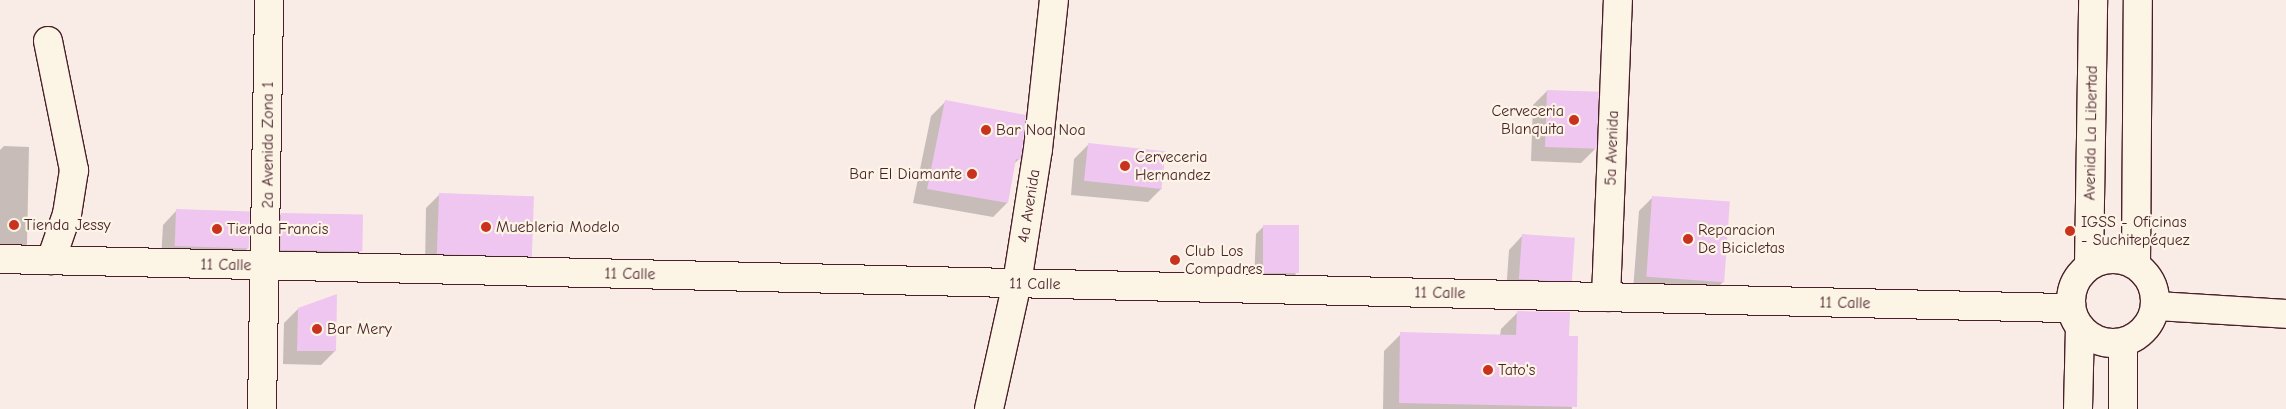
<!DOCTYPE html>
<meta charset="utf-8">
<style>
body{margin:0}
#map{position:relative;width:2286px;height:409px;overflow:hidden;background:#f9ece7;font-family:"Comic Neue",sans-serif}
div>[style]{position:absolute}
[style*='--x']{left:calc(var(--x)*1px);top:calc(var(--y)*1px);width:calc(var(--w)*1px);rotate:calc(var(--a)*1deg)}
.shadow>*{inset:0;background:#0003}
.building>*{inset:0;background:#eec6ef;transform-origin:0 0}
.roads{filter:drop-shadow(1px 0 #4a1f2b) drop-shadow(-1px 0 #4a1f2b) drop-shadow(0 1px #4a1f2b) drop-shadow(0 -1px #4a1f2b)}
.minor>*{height:28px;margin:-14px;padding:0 14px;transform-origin:14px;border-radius:14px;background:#fcf5e5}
.tertiary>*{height:28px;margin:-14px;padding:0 14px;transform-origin:14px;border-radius:14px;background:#fcf5e5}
.tertiary>.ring{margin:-14px;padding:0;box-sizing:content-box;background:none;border:28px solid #fcf5e5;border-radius:50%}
.dots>*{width:14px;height:14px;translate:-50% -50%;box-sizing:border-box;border:2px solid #fcf5e5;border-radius:50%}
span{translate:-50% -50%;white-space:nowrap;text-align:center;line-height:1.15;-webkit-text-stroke:4.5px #fcf5e5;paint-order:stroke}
.poi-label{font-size:16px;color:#4a1f2b}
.right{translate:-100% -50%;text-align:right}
.left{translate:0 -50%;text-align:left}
.street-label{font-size:16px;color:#4a1f2b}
</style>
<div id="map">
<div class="shadow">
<i style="clip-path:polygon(1547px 91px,1595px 149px,1581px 163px,1531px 161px,1533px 105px)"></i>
<i style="clip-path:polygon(945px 102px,1019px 159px,1013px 165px,1007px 203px,993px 217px,913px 203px,931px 116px)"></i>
<i style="clip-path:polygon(1088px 145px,1162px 188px,1148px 202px,1071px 195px,1074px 159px)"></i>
<i style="clip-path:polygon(4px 146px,29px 147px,27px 244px,19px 252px,0 251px,0 150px)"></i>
<i style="clip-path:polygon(440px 194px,531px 255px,517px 270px,425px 267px,426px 208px)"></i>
<i style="clip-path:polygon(1653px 197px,1723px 282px,1709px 296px,1633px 291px,1639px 211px)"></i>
<i style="clip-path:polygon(177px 210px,248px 248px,234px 262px,161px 260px,163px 225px)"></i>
<i style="clip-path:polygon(281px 214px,360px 251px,346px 265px,267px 263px,267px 228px)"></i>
<i style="clip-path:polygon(1264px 226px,1296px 274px,1288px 282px,1254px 281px,1256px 234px)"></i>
<i style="clip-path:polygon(1523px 235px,1571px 280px,1557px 294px,1506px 293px,1509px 250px)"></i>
<i style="clip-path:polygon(298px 309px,335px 351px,321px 365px,283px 364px,284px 323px)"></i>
<i style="clip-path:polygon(1518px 312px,1568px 337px,1572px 409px,1383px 409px,1384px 351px,1401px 334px,1500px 336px,1501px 329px)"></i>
</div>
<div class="building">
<i style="left:1547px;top:90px;width:52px;height:57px;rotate:2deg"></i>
<i style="clip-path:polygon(945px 100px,1026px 115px,1021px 160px,1016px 159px,1008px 203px,927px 189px)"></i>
<i style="left:1088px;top:143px;width:78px;height:38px;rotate:6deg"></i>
<i style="left:439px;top:193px;width:95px;height:61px;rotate:2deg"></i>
<i style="left:1652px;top:196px;width:78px;height:81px;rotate:4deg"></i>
<i style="left:176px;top:209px;width:74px;height:37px;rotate:2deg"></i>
<i style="left:281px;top:213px;width:82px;height:37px;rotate:1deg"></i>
<i style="left:1263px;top:225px;width:36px;height:48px"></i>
<i style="left:1522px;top:234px;width:53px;height:45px;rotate:4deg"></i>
<i style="clip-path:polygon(337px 294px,336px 351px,297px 351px,298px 308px)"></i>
<i style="clip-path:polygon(1517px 311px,1570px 312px,1569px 336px,1578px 336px,1577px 407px,1399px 403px,1400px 332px,1516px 335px)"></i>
</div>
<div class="roads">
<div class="minor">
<i style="--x:48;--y:41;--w:132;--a:78.6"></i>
<i style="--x:74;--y:170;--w:45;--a:99"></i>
<i style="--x:67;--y:214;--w:49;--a:109.2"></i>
<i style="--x:1606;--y:297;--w:297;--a:-87.7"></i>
<i style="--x:989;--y:409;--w:129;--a:-77.5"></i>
<i style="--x:1017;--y:283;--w:136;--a:-81.1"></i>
<i style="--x:1038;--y:149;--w:150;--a:-83.9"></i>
</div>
<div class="tertiary">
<i class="ring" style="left:2071px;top:259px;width:56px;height:56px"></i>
<i style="--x:0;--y:259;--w:2072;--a:1.36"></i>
<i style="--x:2136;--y:264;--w:264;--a:-89.6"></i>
<i style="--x:2089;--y:265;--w:265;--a:-89.1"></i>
<i style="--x:2157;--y:306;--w:129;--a:3.5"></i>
<i style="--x:262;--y:409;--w:409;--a:-89"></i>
<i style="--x:2078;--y:409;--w:80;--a:-88.6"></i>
<i style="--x:2123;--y:409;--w:66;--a:-90"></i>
</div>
</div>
<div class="dots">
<i style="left:1574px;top:120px;background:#c8321e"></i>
<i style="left:986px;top:130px;background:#c8321e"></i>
<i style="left:1125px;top:166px;background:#c8321e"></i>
<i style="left:972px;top:174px;background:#c8321e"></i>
<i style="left:14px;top:225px;background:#c8321e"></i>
<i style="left:486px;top:227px;background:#c8321e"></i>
<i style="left:217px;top:229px;background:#c8321e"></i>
<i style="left:2070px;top:231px;background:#c8321e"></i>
<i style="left:1688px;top:239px;background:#c8321e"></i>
<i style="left:1175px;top:260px;background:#c8321e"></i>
<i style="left:317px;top:329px;background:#c8321e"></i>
<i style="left:1488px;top:370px;background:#c8321e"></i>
</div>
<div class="poi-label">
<span class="right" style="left:1564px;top:120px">Cerveceria<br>Blanquita</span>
<span class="left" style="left:996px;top:130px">Bar Noa Noa</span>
<span class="left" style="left:1135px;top:166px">Cerveceria<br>Hernandez</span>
<span class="right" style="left:962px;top:174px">Bar El Diamante</span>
<span class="left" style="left:2081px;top:231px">IGSS - Oficinas<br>- Suchitepéquez</span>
<span class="left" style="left:24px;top:225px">Tienda Jessy</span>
<span class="left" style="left:496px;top:227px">Muebleria Modelo</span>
<span class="left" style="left:227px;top:229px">Tienda Francis</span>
<span class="left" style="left:1698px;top:239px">Reparacion<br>De Bicicletas</span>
<span class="left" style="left:1185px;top:260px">Club Los<br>Compadres</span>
<span class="left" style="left:327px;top:329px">Bar Mery</span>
<span class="left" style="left:1498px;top:370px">Tato's</span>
</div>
<div class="street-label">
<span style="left:2091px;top:133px;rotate:-89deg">Avenida La Libertad</span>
<span style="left:268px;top:145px;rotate:-90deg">2a Avenida Zona 1</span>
<span style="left:1612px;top:148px;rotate:-88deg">5a Avenida</span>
<span style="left:1029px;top:206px;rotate:-81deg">4a Avenida</span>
<span style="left:226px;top:265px;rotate:1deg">11 Calle</span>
<span style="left:630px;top:274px;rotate:1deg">11 Calle</span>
<span style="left:1035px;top:284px;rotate:1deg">11 Calle</span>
<span style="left:1440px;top:293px;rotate:1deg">11 Calle</span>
<span style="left:1845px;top:303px;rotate:1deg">11 Calle</span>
</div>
</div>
